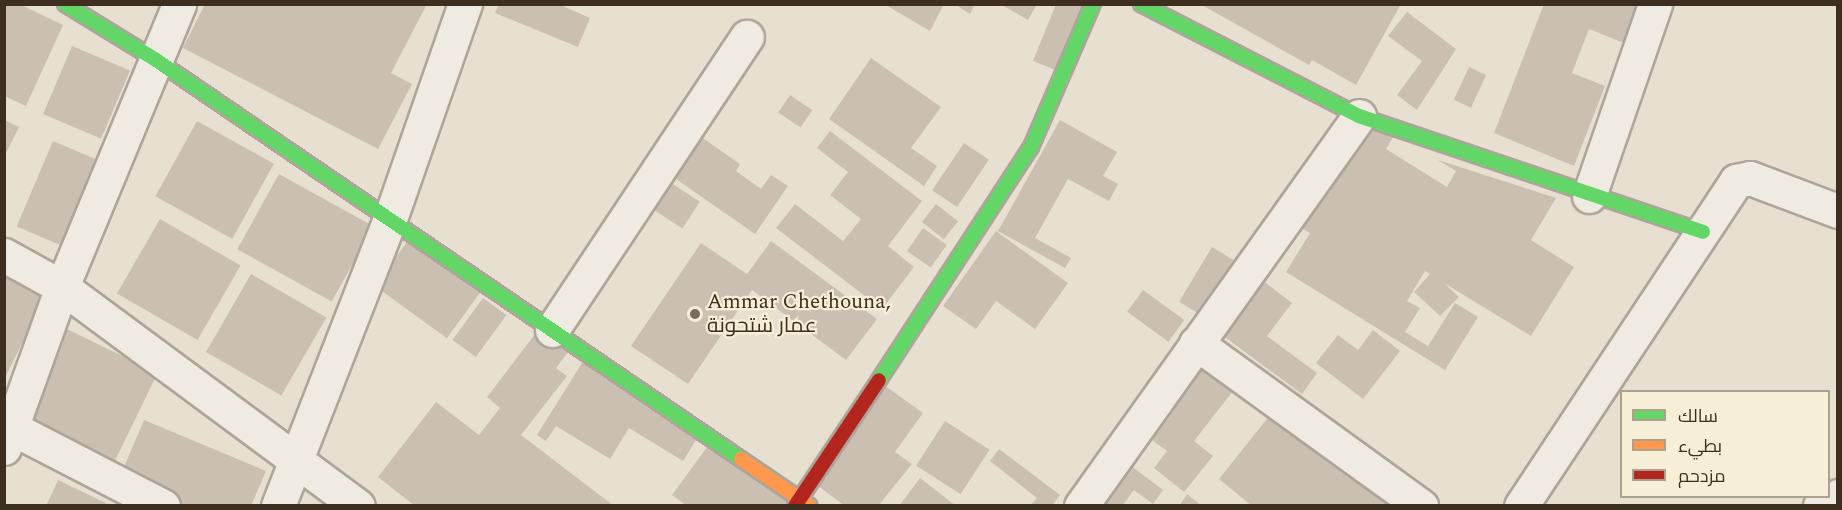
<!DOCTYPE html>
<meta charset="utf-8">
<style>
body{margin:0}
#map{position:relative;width:1842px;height:510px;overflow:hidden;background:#e7e0d1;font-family:Spectral,Cairo,serif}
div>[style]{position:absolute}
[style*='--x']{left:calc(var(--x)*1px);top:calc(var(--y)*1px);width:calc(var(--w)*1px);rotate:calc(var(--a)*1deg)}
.building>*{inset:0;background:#cbbfb2;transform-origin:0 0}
.roads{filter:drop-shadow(2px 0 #ada599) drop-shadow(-2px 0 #ada599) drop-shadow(0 2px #ada599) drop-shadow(0 -2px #ada599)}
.street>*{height:33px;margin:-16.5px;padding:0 16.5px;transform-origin:16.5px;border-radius:16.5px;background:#efebe3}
.fast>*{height:14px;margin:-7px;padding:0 7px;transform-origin:7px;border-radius:7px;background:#63d668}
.slow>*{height:14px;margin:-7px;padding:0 7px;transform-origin:7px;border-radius:7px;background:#ff974d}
.jam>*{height:14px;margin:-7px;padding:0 7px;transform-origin:7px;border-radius:7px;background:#b3261e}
.dots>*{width:16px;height:16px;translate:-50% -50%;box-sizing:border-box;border:3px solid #f7eed8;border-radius:50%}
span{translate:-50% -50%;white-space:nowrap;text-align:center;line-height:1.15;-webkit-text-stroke:4.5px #f7eed8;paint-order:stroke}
.poi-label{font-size:21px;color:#3d2e20}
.left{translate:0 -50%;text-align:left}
.frame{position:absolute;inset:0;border:6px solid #3d2e20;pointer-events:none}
.legend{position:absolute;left:1620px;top:390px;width:210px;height:108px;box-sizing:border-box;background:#f7eed8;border:2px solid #ada18e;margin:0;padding:8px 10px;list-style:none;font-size:18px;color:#3d2e20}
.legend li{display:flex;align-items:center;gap:12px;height:30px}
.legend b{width:30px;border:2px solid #ada18e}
</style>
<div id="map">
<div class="building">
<i style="clip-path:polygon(4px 4px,19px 4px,63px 25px,26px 106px,4px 96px)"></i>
<i style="clip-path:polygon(205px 4px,427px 4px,391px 73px,412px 84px,378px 149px,183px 48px)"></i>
<i style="clip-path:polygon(499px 4px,558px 4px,590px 18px,578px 47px,495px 13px)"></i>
<i style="clip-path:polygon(884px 4px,944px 4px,930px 31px)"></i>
<i style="clip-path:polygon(954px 4px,975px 4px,970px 14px)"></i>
<i style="clip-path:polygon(1000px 4px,1037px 4px,1028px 20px)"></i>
<i style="clip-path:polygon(1056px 4px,1085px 4px,1058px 71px,1033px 61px)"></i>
<i style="clip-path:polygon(1200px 4px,1401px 4px,1356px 85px,1312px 60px,1309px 65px)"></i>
<i style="clip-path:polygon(1544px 4px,1640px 4px,1624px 43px,1589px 29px,1572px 73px,1605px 86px,1574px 166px,1494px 133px)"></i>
<i style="clip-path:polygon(1407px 12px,1456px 49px,1417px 110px,1397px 95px,1422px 61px,1388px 36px)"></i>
<i style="left:72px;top:46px;width:63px;height:74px;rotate:23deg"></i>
<i style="clip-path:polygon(871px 58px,941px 107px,911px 148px,937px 166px,924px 186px,829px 119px)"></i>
<i style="left:1469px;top:67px;width:19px;height:36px;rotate:25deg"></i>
<i style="left:790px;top:95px;width:27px;height:21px;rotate:34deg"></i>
<i style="clip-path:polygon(1363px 110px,1397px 131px,1386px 149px,1447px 187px,1456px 171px,1438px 160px,1556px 198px,1531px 240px,1574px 267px,1531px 336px,1444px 283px,1459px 297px,1440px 316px,1414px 292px,1430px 274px,1425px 271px,1407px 301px,1420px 308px,1405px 332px,1428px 346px,1455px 303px,1478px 317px,1445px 370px,1286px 272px,1310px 233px,1298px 226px)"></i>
<i style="clip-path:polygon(4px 120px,19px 127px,4px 157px)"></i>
<i style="clip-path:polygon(1060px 120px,1117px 152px,1103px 176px,1118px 184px,1109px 201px,1068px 179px,1035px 238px,1071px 258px,1065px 268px,998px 231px)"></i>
<i style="left:197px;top:121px;width:88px;height:86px;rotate:29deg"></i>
<i style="clip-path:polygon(830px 131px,922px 201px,888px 246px,914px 267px,882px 309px,776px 228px,795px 204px,843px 241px,861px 219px,830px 195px,848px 172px,817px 148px)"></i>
<i style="clip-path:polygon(694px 132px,740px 164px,736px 171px,761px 189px,771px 175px,788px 186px,755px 234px,666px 172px)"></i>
<i style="left:53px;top:141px;width:48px;height:93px;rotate:23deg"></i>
<i style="left:964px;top:143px;width:30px;height:57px;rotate:34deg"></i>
<i style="left:279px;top:174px;width:108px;height:86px;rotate:29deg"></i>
<i style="left:668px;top:181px;width:38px;height:32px;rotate:33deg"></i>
<i style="left:936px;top:204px;width:28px;height:23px;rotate:38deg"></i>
<i style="left:160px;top:219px;width:93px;height:86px;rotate:30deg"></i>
<i style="left:923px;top:228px;width:29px;height:28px;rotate:35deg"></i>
<i style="clip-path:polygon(996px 231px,1068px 283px,1035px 329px,996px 301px,976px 329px,943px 306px)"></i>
<i style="left:409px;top:239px;width:89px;height:58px;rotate:36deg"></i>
<i style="clip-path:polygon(771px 241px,877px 319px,846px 360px,752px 290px,688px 384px,631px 346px,701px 243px,747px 274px)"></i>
<i style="left:1212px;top:247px;width:27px;height:64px;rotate:31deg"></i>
<i style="clip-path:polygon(4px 258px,52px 282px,4px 380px)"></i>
<i style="left:251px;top:274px;width:87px;height:90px;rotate:30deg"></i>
<i style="clip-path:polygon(1262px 280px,1292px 303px,1267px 336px,1317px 373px,1302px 394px,1222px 335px)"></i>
<i style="left:1143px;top:290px;width:51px;height:27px;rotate:36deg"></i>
<i style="left:483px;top:298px;width:29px;height:52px;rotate:36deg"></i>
<i style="clip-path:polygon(546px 320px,575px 343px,556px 368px,567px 376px,521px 435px,614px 506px,415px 506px,378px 477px,436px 402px,479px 435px,500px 408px,487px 397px)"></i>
<i style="left:65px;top:328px;width:103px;height:101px;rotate:26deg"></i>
<i style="clip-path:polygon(1373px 330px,1400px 351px,1363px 399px,1316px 363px,1338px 335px,1358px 350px)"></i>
<i style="clip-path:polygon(1205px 348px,1244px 377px,1194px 441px,1213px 456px,1184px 492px,1154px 468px,1167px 451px,1140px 431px)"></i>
<i style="clip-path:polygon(587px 355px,704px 427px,683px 461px,629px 428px,610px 459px,556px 426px,546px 441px,537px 435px)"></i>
<i style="clip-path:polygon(884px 385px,923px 413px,895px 452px,912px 464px,878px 506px,845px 506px,814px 483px)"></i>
<i style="clip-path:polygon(1278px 405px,1427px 506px,1252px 506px,1219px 479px)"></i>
<i style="clip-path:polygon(144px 420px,266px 471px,251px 506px,177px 506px,118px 481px)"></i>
<i style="left:945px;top:421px;width:53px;height:53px;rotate:33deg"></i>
<i style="clip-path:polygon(713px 439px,797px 506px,687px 506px,672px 495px)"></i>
<i style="clip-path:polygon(999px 449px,1060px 495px,1052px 506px,1030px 506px,1037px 498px,990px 461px)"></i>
<i style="clip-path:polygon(1118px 456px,1163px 490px,1153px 504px,1134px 490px,1122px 506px,1081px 506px)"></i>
<i style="clip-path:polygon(920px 478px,956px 506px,899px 506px)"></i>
<i style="clip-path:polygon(58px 480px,106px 503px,105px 506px,46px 506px)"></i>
<i style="clip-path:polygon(1187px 494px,1202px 506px,1179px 506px)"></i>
</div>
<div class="roads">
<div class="street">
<i style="--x:1589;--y:196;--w:203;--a:-71"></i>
<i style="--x:4;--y:255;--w:66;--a:28.9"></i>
<i style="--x:62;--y:287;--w:368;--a:36.5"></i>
<i style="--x:552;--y:330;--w:352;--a:-56.4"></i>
<i style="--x:1196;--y:343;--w:278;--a:35.9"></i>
<i style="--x:4;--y:424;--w:179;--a:27.3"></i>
<i style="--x:4;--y:448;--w:171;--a:-70.2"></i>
<i style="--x:62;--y:287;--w:306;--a:-67.5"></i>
<i style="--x:278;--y:506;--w:308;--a:-68.7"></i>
<i style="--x:390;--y:219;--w:228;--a:-70.8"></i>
<i style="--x:1081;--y:506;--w:479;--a:-54.5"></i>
<i style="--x:1521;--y:506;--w:390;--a:-56.5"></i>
<i style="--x:1736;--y:181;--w:14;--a:-12"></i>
<i style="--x:1750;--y:178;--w:94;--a:20.6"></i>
<i style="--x:1820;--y:506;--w:21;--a:-29"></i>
</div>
<div class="fast">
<i style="--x:65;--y:4;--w:107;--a:31.6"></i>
<i style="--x:156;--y:60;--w:708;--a:34.3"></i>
<i style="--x:1141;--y:4;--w:245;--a:27.2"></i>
<i style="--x:1359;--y:116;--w:363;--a:18.6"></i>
<i style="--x:879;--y:380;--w:278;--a:-56.9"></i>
<i style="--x:1031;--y:147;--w:156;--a:-66.6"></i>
</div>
<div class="slow">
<i style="--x:741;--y:459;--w:83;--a:34.3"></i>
</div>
<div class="jam">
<i style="--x:795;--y:506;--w:151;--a:-56.3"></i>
</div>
</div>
<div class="dots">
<i style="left:695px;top:314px;background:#786c5e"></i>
</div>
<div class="poi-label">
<span class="left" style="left:707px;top:314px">Ammar Chethouna,<br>عمار شتحونة</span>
</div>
<div class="frame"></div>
<ul class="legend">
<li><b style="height:8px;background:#63d668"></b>سالك</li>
<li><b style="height:8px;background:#ff974d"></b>بطيء</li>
<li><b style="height:8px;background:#b3261e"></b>مزدحم</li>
</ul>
</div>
